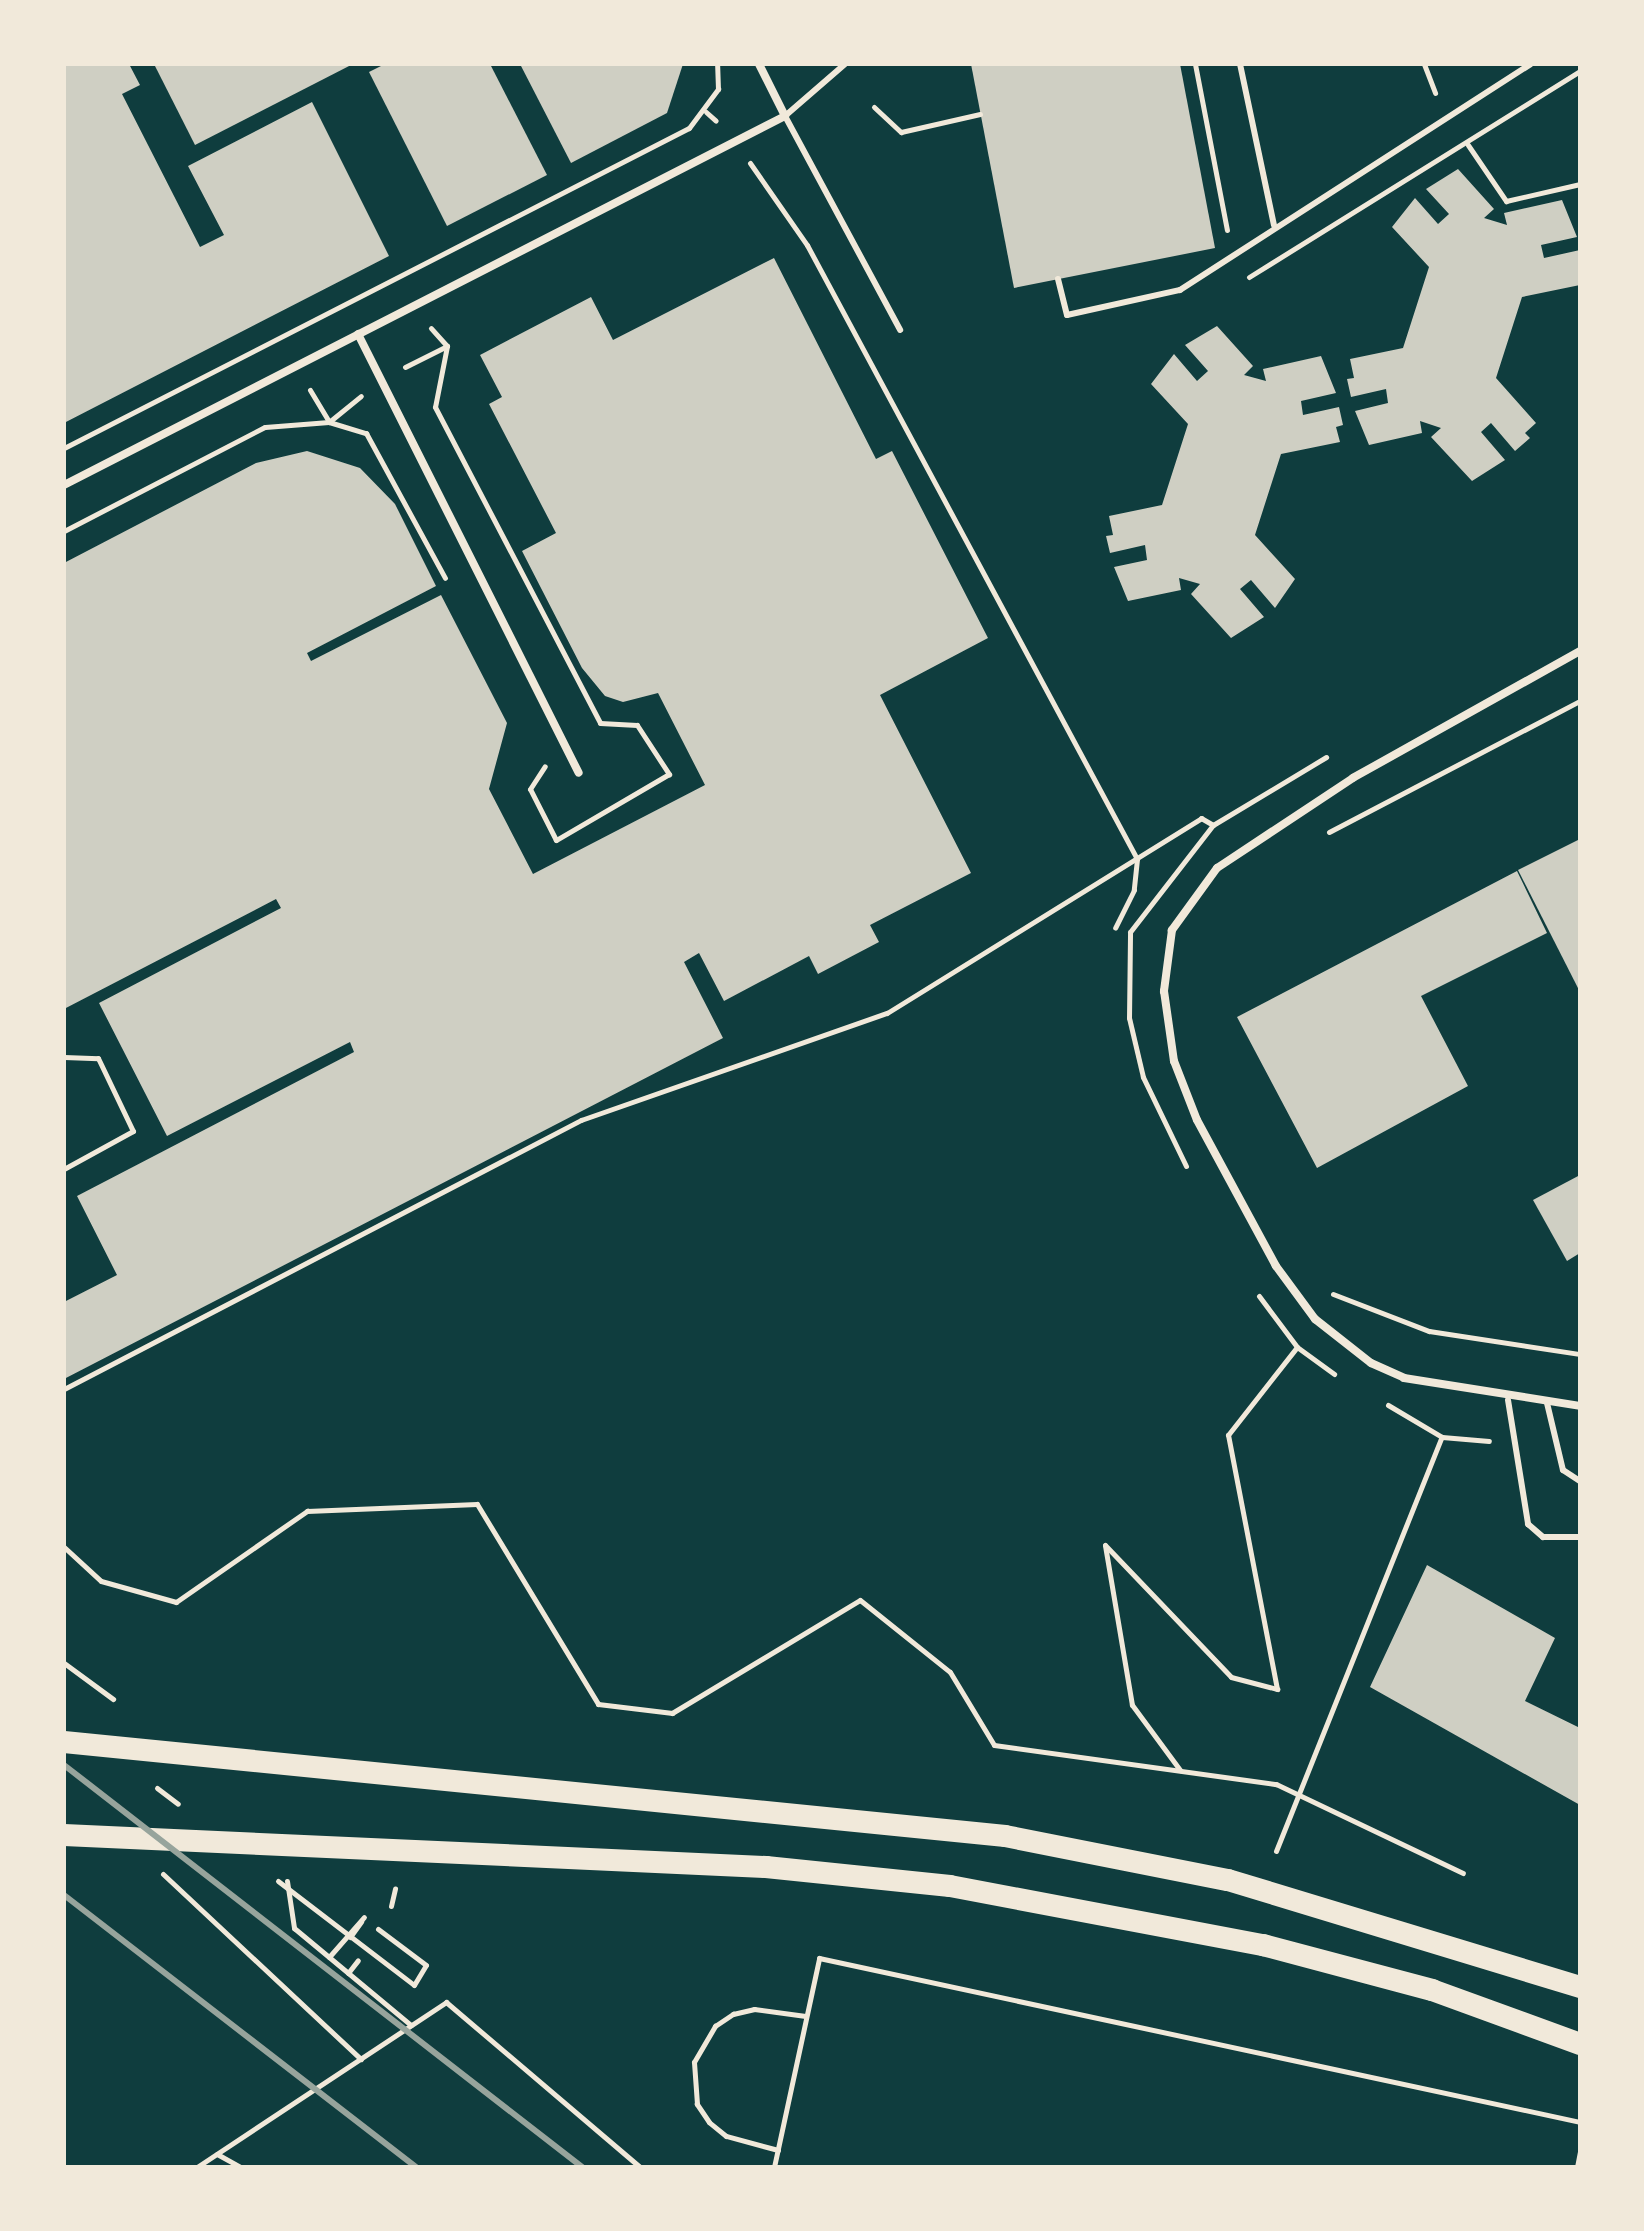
<!DOCTYPE html>
<style>
body{margin:0}
#map{position:relative;width:1644px;height:2231px;overflow:hidden;background:#0f3d3e;font-family:"Open Sans",sans-serif}
div>[style]{position:absolute}
[style*='--x']{left:calc(var(--x)*1px);top:calc(var(--y)*1px);width:calc(var(--w)*1px);rotate:calc(var(--a)*1deg)}
.building>*{inset:0;background:#cfcfc3}
.path>*{height:5px;margin:-2.5px;padding:0 2.5px;transform-origin:2.5px;border-radius:2.5px;background:#f1e9da}
.service>*{height:6px;margin:-3px;padding:0 3px;transform-origin:3px;border-radius:3px;background:#f1e9da}
.minor>*{height:8px;margin:-4px;padding:0 4px;transform-origin:4px;border-radius:4px;background:#f1e9da}
.trunk>*{height:22px;margin:-11px;padding:0 11px;transform-origin:11px;border-radius:11px;background:#f1e9da}
.rail>*{height:6px;margin:-3px;padding:0 3px;transform-origin:3px;border-radius:3px;background:#97a49c}
span{translate:-50% -50%;white-space:nowrap;text-align:center;line-height:1.15;-webkit-text-stroke:8px #f1e9da;paint-order:stroke}
.frame{position:absolute;inset:0;border:66px solid #f1e9da;pointer-events:none}
</style>
<div id="map">
<div class="building">
<i style="clip-path:polygon(64px 64px,129px 64px,140px 85px,122px 94px,200px 247px,224px 235px,188px 166px,312px 102px,389px 256px,64px 423px)"></i>
<i style="clip-path:polygon(154px 64px,353px 64px,195px 145px)"></i>
<i style="clip-path:polygon(385px 64px,490px 64px,547px 175px,447px 226px,369px 72px)"></i>
<i style="clip-path:polygon(520px 64px,683px 64px,667px 113px,571px 163px)"></i>
<i style="clip-path:polygon(971px 64px,1180px 64px,1215px 248px,1014px 288px)"></i>
<i style="clip-path:polygon(1458px 169px,1494px 209px,1484px 218px,1507px 225px,1504px 213px,1562px 200px,1577px 237px,1541px 245px,1544px 258px,1580px 250px,1580px 285px,1522px 297px,1496px 378px,1536px 423px,1525px 433px,1530px 438px,1515px 451px,1491px 423px,1481px 432px,1505px 460px,1472px 481px,1431px 437px,1441px 428px,1420px 421px,1422px 433px,1369px 445px,1355px 411px,1388px 403px,1386px 389px,1351px 397px,1347px 379px,1354px 378px,1350px 359px,1403px 348px,1429px 267px,1392px 227px,1415px 198px,1438px 224px,1449px 214px,1426px 189px)"></i>
<i style="clip-path:polygon(774px 258px,876px 459px,892px 451px,988px 638px,880px 695px,971px 873px,870px 925px,879px 942px,818px 974px,809px 956px,724px 1001px,699px 953px,684px 962px,723px 1038px,64px 1379px,64px 1302px,117px 1275px,77px 1196px,354px 1052px,350px 1042px,167px 1136px,99px 1003px,281px 908px,276px 899px,64px 1009px,64px 563px,256px 463px,307px 451px,360px 468px,395px 504px,436px 586px,307px 653px,311px 661px,441px 595px,507px 723px,489px 789px,533px 874px,705px 785px,658px 693px,623px 702px,605px 696px,582px 668px,522px 551px,556px 533px,489px 404px,502px 397px,480px 355px,591px 297px,613px 340px)"></i>
<i style="clip-path:polygon(1217px 326px,1253px 366px,1244px 375px,1266px 381px,1263px 369px,1321px 356px,1336px 393px,1301px 401px,1303px 415px,1339px 407px,1343px 425px,1336px 427px,1340px 442px,1281px 454px,1255px 535px,1295px 579px,1275px 608px,1251px 580px,1240px 589px,1264px 617px,1231px 638px,1191px 594px,1200px 584px,1179px 578px,1181px 590px,1128px 601px,1114px 567px,1147px 560px,1145px 545px,1110px 553px,1106px 536px,1113px 535px,1109px 516px,1162px 505px,1188px 424px,1151px 384px,1174px 354px,1197px 381px,1208px 371px,1185px 345px)"></i>
<i style="clip-path:polygon(1580px 839px,1580px 992px,1518px 870px)"></i>
<i style="clip-path:polygon(1517px 871px,1547px 933px,1421px 996px,1468px 1086px,1317px 1168px,1237px 1017px)"></i>
<i style="clip-path:polygon(1580px 1175px,1580px 1253px,1567px 1261px,1533px 1200px)"></i>
<i style="clip-path:polygon(1427px 1565px,1555px 1638px,1525px 1701px,1580px 1728px,1580px 1805px,1370px 1687px)"></i>
</div>
<div class="path">
<i style="--x:1195;--y:64;--w:169;--a:79.1"></i>
<i style="--x:1424;--y:64;--w:31;--a:69"></i>
<i style="--x:874;--y:107;--w:37;--a:43"></i>
<i style="--x:901;--y:132;--w:81;--a:-12.8"></i>
<i style="--x:706;--y:112;--w:13;--a:42"></i>
<i style="--x:1468;--y:145;--w:68;--a:55.8"></i>
<i style="--x:1506;--y:201;--w:76;--a:-12.9"></i>
<i style="--x:750;--y:163;--w:100;--a:55.2"></i>
<i style="--x:807;--y:245;--w:697;--a:61.74"></i>
<i style="--x:1137;--y:859;--w:31;--a:96"></i>
<i style="--x:1134;--y:890;--w:42;--a:116.6"></i>
<i style="--x:1249;--y:277;--w:390;--a:-31.9"></i>
<i style="--x:447;--y:346;--w:62;--a:101.1"></i>
<i style="--x:435;--y:407;--w:356;--a:62.4"></i>
<i style="--x:600;--y:723;--w:37;--a:3"></i>
<i style="--x:637;--y:725;--w:59;--a:56.9"></i>
<i style="--x:669;--y:774;--w:131;--a:149.7"></i>
<i style="--x:556;--y:840;--w:57;--a:-117"></i>
<i style="--x:530;--y:789;--w:27;--a:-57"></i>
<i style="--x:405;--y:367;--w:47;--a:-26.6"></i>
<i style="--x:447;--y:346;--w:24;--a:-132"></i>
<i style="--x:310;--y:390;--w:37;--a:59"></i>
<i style="--x:329;--y:422;--w:41;--a:-39.1"></i>
<i style="--x:64;--y:448;--w:702;--a:-27.11"></i>
<i style="--x:689;--y:128;--w:49;--a:-53.4"></i>
<i style="--x:718;--y:89;--w:25;--a:-92"></i>
<i style="--x:64;--y:531;--w:226;--a:-27.4"></i>
<i style="--x:265;--y:427;--w:64;--a:-4.5"></i>
<i style="--x:329;--y:422;--w:39;--a:17"></i>
<i style="--x:366;--y:433;--w:165;--a:61.4"></i>
<i style="--x:1329;--y:832;--w:283;--a:-27.6"></i>
<i style="--x:64;--y:1057;--w:34;--a:2"></i>
<i style="--x:98;--y:1058;--w:81;--a:64.4"></i>
<i style="--x:133;--y:1131;--w:79;--a:151.2"></i>
<i style="--x:1186;--y:1166;--w:99;--a:-115.8"></i>
<i style="--x:1143;--y:1077;--w:61;--a:-103.3"></i>
<i style="--x:1129;--y:1018;--w:86;--a:-89.3"></i>
<i style="--x:1130;--y:932;--w:135;--a:-52.2"></i>
<i style="--x:1213;--y:825;--w:132;--a:-31"></i>
<i style="--x:1333;--y:1294;--w:103;--a:21.1"></i>
<i style="--x:1429;--y:1331;--w:153;--a:8.7"></i>
<i style="--x:1259;--y:1296;--w:64;--a:53.3"></i>
<i style="--x:1297;--y:1347;--w:46;--a:36.1"></i>
<i style="--x:64;--y:1389;--w:583;--a:-27.49"></i>
<i style="--x:581;--y:1120;--w:324;--a:-19.3"></i>
<i style="--x:887;--y:1013;--w:370;--a:-31.8"></i>
<i style="--x:1201;--y:818;--w:14;--a:30"></i>
<i style="--x:1388;--y:1405;--w:63;--a:30.7"></i>
<i style="--x:1442;--y:1437;--w:47;--a:4.9"></i>
<i style="--x:64;--y:1547;--w:50;--a:42.6"></i>
<i style="--x:101;--y:1581;--w:78;--a:15.6"></i>
<i style="--x:176;--y:1602;--w:160;--a:-34.8"></i>
<i style="--x:307;--y:1511;--w:170;--a:-2.4"></i>
<i style="--x:477;--y:1504;--w:234;--a:58.8"></i>
<i style="--x:598;--y:1704;--w:75;--a:6.9"></i>
<i style="--x:672;--y:1713;--w:219;--a:-31"></i>
<i style="--x:860;--y:1600;--w:115;--a:38.7"></i>
<i style="--x:950;--y:1672;--w:85;--a:58.9"></i>
<i style="--x:994;--y:1745;--w:285;--a:7.9"></i>
<i style="--x:1276;--y:1784;--w:207;--a:25.5"></i>
<i style="--x:64;--y:1663;--w:61;--a:36.3"></i>
<i style="--x:1180;--y:1770;--w:81;--a:-126.4"></i>
<i style="--x:1132;--y:1705;--w:162;--a:-99.6"></i>
<i style="--x:1105;--y:1545;--w:182;--a:46.3"></i>
<i style="--x:1231;--y:1677;--w:48;--a:14.6"></i>
<i style="--x:1277;--y:1689;--w:259;--a:-100.9"></i>
<i style="--x:1228;--y:1435;--w:112;--a:-51.9"></i>
<i style="--x:157;--y:1788;--w:26;--a:37"></i>
<i style="--x:1276;--y:1851;--w:446;--a:-68.2"></i>
<i style="--x:163;--y:1874;--w:271;--a:43.1"></i>
<i style="--x:278;--y:1881;--w:171;--a:37.4"></i>
<i style="--x:414;--y:1985;--w:23;--a:-59"></i>
<i style="--x:426;--y:1965;--w:60;--a:-143.1"></i>
<i style="--x:287;--y:1881;--w:48;--a:81.5"></i>
<i style="--x:294;--y:1928;--w:152;--a:39.7"></i>
<i style="--x:391;--y:1906;--w:18;--a:-77"></i>
<i style="--x:350;--y:1937;--w:19;--a:-54"></i>
<i style="--x:329;--y:1957;--w:53;--a:-48.8"></i>
<i style="--x:348;--y:1973;--w:16;--a:-52"></i>
<i style="--x:778;--y:2150;--w:54;--a:-164.9"></i>
<i style="--x:726;--y:2136;--w:22;--a:-141"></i>
<i style="--x:709;--y:2122;--w:22;--a:-124"></i>
<i style="--x:697;--y:2104;--w:42;--a:-94.1"></i>
<i style="--x:694;--y:2062;--w:42;--a:-59.7"></i>
<i style="--x:715;--y:2026;--w:22;--a:-34"></i>
<i style="--x:733;--y:2014;--w:22;--a:-13"></i>
<i style="--x:754;--y:2009;--w:52;--a:7.7"></i>
<i style="--x:217;--y:2154;--w:26;--a:29"></i>
<i style="--x:197;--y:2167;--w:299;--a:-33.5"></i>
<i style="--x:446;--y:2002;--w:255;--a:40.4"></i>
<i style="--x:774;--y:2167;--w:214;--a:-77.8"></i>
<i style="--x:819;--y:1958;--w:778;--a:12.16"></i>
<i style="--x:1577;--y:2167;--w:16;--a:-79"></i>
</div>
<div class="service">
<i style="--x:845;--y:64;--w:79;--a:139.1"></i>
<i style="--x:785;--y:116;--w:243;--a:61.7"></i>
<i style="--x:1240;--y:64;--w:165;--a:78.1"></i>
<i style="--x:1058;--y:279;--w:37;--a:76"></i>
<i style="--x:1067;--y:315;--w:116;--a:-12.5"></i>
<i style="--x:1180;--y:290;--w:417;--a:-32.8"></i>
<i style="--x:1508;--y:1400;--w:126;--a:80.8"></i>
<i style="--x:1528;--y:1524;--w:20;--a:41"></i>
<i style="--x:1543;--y:1537;--w:37;--a:0"></i>
<i style="--x:1547;--y:1403;--w:69;--a:76.6"></i>
<i style="--x:1563;--y:1470;--w:20;--a:33"></i>
</div>
<div class="minor">
<i style="--x:358;--y:334;--w:491;--a:63.3"></i>
<i style="--x:64;--y:485;--w:810;--a:-27.1"></i>
<i style="--x:785;--y:116;--w:58;--a:-116.6"></i>
<i style="--x:1580;--y:651;--w:260;--a:150.8"></i>
<i style="--x:1353;--y:778;--w:163;--a:146.5"></i>
<i style="--x:1217;--y:868;--w:77;--a:126"></i>
<i style="--x:1172;--y:930;--w:62;--a:97.5"></i>
<i style="--x:1164;--y:991;--w:71;--a:81.9"></i>
<i style="--x:1174;--y:1061;--w:63;--a:68.7"></i>
<i style="--x:1197;--y:1120;--w:166;--a:61.6"></i>
<i style="--x:1276;--y:1266;--w:66;--a:53.7"></i>
<i style="--x:1315;--y:1319;--w:71;--a:38.2"></i>
<i style="--x:1371;--y:1363;--w:36;--a:24"></i>
<i style="--x:1404;--y:1378;--w:178;--a:9"></i>
</div>
<div class="trunk">
<i style="--x:64;--y:1742;--w:946;--a:5.7"></i>
<i style="--x:1005;--y:1836;--w:227;--a:11.2"></i>
<i style="--x:1228;--y:1880;--w:368;--a:16.9"></i>
<i style="--x:64;--y:1835;--w:703;--a:2.61"></i>
<i style="--x:766;--y:1867;--w:185;--a:5.9"></i>
<i style="--x:950;--y:1886;--w:319;--a:10.7"></i>
<i style="--x:1263;--y:1945;--w:175;--a:14.9"></i>
<i style="--x:1432;--y:1990;--w:158;--a:20"></i>
</div>
<div class="rail">
<i style="--x:64;--y:1765;--w:656;--a:37.81"></i>
<i style="--x:64;--y:1895;--w:445;--a:37.7"></i>
</div>
<div class="frame"></div>
</div>
